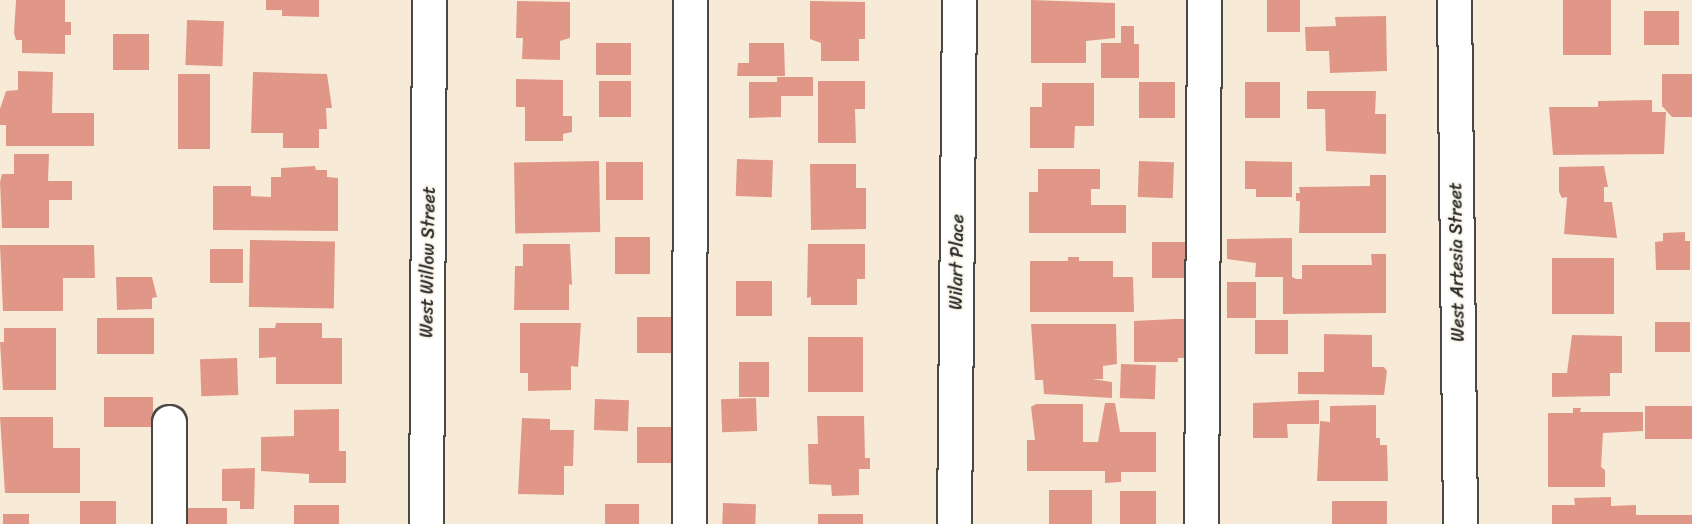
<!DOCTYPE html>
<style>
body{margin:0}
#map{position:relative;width:1692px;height:524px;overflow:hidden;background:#f7ebd7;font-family:Sriracha,sans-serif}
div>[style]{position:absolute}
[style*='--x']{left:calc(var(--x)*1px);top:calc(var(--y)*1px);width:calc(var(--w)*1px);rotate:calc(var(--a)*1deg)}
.building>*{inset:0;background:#e19788;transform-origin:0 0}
.roads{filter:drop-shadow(2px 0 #4a4845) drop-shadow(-2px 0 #4a4845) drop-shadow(0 2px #4a4845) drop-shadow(0 -2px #4a4845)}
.minor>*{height:33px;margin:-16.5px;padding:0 16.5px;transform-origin:16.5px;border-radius:16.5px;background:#fff}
span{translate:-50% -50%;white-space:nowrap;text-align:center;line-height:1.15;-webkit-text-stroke:4.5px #fbf7ec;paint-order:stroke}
.street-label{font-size:18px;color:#2b2b2b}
</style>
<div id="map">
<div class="building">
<i style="clip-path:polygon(16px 0,65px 0,65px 22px,71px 22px,71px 35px,65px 35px,65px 54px,22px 53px,22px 40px,16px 40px,14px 33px)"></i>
<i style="clip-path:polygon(266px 0,319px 0,319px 17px,282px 16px,282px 10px,266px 10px)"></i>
<i style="clip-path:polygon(1031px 0,1115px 3px,1115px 38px,1086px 41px,1086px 63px,1031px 63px)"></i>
<i style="left:1267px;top:0;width:33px;height:32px"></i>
<i style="left:1563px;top:0;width:48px;height:55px"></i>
<i style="clip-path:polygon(517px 1px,570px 2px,570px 38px,560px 41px,560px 60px,522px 59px,523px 38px,516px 38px)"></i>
<i style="clip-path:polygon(810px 1px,865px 2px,865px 39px,859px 39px,859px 61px,821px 61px,821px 43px,810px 39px)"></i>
<i style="left:1644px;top:11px;width:35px;height:34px"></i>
<i style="clip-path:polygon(1386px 16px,1387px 71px,1330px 73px,1329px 51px,1306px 51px,1305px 27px,1336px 26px,1335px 17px)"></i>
<i style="left:187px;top:20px;width:37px;height:45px;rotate:2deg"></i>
<i style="clip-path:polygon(1121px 26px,1134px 26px,1134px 44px,1139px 44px,1139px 78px,1101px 78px,1101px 43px,1121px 43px)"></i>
<i style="left:113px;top:34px;width:36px;height:36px"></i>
<i style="left:596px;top:43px;width:35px;height:32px"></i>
<i style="clip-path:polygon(749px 43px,784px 43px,785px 76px,737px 76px,738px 63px,749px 63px)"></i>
<i style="clip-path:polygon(18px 71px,53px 72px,52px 113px,94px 113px,94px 146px,6px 146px,6px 125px,0 125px,0 109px,6px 91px,18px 90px)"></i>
<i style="clip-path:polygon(253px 72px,327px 74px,332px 108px,326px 108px,327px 129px,319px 129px,319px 148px,283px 148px,283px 133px,251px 133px)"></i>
<i style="left:178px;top:74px;width:32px;height:75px"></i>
<i style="clip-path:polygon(1662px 74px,1692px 74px,1692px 117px,1672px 117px,1662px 106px)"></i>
<i style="clip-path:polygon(777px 77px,813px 77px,813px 96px,781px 96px,781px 117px,749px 118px,749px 82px,777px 82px)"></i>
<i style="clip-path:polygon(516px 79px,563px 80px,563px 116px,572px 116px,572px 132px,563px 134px,563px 141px,525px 141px,525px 107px,516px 107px)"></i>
<i style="left:599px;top:81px;width:32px;height:36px"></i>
<i style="clip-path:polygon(818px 81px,865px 81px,865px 109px,855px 109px,856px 143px,818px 143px)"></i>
<i style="left:1139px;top:82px;width:36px;height:36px"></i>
<i style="left:1245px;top:82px;width:35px;height:36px"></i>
<i style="clip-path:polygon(1042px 83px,1094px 83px,1094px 126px,1075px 126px,1074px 148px,1030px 148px,1030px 107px,1042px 107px)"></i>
<i style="clip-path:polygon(1307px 91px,1376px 91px,1375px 114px,1386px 114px,1386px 154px,1326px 151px,1325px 109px,1307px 109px)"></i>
<i style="clip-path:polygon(1652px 100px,1652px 112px,1666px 112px,1664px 154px,1553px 155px,1549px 107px,1598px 107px,1598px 101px)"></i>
<i style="clip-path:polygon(14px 154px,49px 154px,48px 181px,72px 181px,72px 200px,49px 200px,49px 228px,2px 228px,0 182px,2px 174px,14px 174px)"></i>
<i style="left:737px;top:159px;width:36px;height:37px;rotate:2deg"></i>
<i style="left:599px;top:161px;width:71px;height:85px;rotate:89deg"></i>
<i style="left:1139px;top:161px;width:35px;height:36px;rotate:2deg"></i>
<i style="clip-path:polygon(1245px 161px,1292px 162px,1292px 197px,1256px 197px,1256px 189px,1245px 189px)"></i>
<i style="left:606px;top:162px;width:37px;height:38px"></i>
<i style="clip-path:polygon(810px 164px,856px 164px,856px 188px,866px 188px,866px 229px,811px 230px)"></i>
<i style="clip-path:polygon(315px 166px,316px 170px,327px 170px,327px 177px,338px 178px,338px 231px,213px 230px,213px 186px,251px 186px,251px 196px,271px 197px,271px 177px,281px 177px,281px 168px)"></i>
<i style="clip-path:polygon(1604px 166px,1608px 187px,1604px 187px,1604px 202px,1612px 202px,1617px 238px,1564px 234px,1567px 197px,1562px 198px,1559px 192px,1559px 167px)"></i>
<i style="clip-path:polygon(1038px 169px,1100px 169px,1100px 189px,1091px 189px,1091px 205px,1126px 205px,1126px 233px,1029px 233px,1029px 192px,1038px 192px)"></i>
<i style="clip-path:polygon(1370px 175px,1386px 175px,1386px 233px,1299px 233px,1300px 201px,1296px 201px,1296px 193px,1300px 193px,1299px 187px,1370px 186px)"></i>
<i style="clip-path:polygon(1685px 232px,1685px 241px,1690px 241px,1690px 270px,1656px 270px,1655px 242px,1663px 241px,1663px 233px)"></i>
<i style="left:615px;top:237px;width:35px;height:37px"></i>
<i style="clip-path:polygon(1292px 238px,1292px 277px,1296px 279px,1302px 279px,1302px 265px,1372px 265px,1371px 254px,1386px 254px,1386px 313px,1283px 314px,1283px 277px,1255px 277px,1256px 263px,1227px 259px,1227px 239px)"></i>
<i style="left:250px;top:240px;width:85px;height:67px;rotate:1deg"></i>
<i style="left:1152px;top:242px;width:33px;height:36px"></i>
<i style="clip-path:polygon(523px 244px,570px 244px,572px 285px,569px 284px,569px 310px,514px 310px,515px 266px,523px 266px)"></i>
<i style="clip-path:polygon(808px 244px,865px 244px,865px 279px,857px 279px,857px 305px,811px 305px,811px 297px,807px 298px)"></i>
<i style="clip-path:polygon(0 245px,94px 245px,95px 278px,63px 278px,63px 311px,3px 311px)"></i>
<i style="left:210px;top:249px;width:33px;height:34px"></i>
<i style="clip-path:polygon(1068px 257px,1079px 257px,1079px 261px,1113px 261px,1113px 277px,1133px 277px,1134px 312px,1030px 312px,1030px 261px,1068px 261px)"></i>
<i style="left:1552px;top:258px;width:62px;height:56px"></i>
<i style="clip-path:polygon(116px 277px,152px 277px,157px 297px,152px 298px,152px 309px,117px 310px)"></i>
<i style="left:772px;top:281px;width:35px;height:36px;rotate:90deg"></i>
<i style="left:1227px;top:282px;width:29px;height:36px"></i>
<i style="left:637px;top:317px;width:36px;height:36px"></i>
<i style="left:97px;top:318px;width:57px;height:36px"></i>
<i style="clip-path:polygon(1174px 319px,1191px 319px,1191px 358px,1178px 358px,1178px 362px,1134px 362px,1134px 321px)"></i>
<i style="left:1255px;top:320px;width:33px;height:34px"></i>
<i style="left:1655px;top:322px;width:35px;height:30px"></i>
<i style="clip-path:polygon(276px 323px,322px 323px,322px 338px,342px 338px,342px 384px,276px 384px,276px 357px,259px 358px,259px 328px,275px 328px)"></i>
<i style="clip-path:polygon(520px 323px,581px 323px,578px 367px,571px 366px,571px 390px,528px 391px,528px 373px,520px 373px)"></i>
<i style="clip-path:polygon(1031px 324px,1116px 324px,1117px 364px,1103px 366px,1103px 379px,1092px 379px,1112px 382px,1112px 398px,1044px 394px,1043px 380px,1035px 380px)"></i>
<i style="clip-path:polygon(4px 328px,56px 328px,56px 390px,3px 390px,0 342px,4px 342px)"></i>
<i style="clip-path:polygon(1324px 334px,1372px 335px,1372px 367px,1384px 367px,1387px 371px,1384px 395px,1298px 394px,1298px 372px,1324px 372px)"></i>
<i style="clip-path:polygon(1572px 335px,1622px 336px,1622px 373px,1610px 373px,1610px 396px,1552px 397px,1552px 373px,1567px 373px)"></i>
<i style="left:808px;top:337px;width:55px;height:55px"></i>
<i style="left:237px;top:358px;width:37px;height:37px;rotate:88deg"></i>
<i style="left:739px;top:362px;width:30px;height:35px"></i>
<i style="left:1121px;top:364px;width:35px;height:34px;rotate:2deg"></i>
<i style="left:104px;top:397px;width:49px;height:30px"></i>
<i style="left:756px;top:398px;width:33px;height:35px;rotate:88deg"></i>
<i style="left:595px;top:399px;width:34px;height:31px;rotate:2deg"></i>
<i style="clip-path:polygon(1319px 400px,1319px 424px,1287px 424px,1288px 438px,1253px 438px,1253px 403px)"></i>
<i style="clip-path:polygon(1105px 403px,1115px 403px,1120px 432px,1156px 432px,1156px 472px,1121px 472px,1121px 482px,1105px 483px,1105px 471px,1027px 471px,1027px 440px,1035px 440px,1031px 407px,1036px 404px,1083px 404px,1083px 442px,1098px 442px)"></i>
<i style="clip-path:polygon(1376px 405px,1376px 438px,1380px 438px,1380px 445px,1387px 445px,1388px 481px,1317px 481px,1320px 421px,1330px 422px,1330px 406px)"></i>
<i style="left:1645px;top:406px;width:47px;height:33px"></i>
<i style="clip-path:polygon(1573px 408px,1581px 408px,1580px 412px,1643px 412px,1643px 431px,1603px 433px,1601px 467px,1605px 470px,1605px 487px,1548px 487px,1548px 413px,1573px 413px)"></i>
<i style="clip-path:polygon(339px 409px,339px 451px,346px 451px,346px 483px,309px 483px,309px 474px,261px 471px,261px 437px,294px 436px,294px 410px)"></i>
<i style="clip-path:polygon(817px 416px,864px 416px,865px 458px,870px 458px,870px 469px,859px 469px,859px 495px,832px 496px,831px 485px,809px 484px,808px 444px,818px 444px)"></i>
<i style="clip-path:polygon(0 417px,53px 417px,53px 448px,80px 448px,80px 493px,5px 493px)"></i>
<i style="clip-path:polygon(522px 418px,550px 419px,550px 430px,574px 430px,573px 466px,564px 466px,564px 495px,518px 494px)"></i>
<i style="left:637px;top:427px;width:36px;height:36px"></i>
<i style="clip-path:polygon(255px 468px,254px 509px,240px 509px,240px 501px,222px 501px,222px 469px)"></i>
<i style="left:1049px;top:490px;width:43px;height:34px"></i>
<i style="left:1120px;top:491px;width:36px;height:33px"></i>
<i style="clip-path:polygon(1611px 497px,1611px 506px,1636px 505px,1636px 515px,1692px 515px,1692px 524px,1552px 524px,1552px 505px,1575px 505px,1574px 498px)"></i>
<i style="left:80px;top:501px;width:36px;height:23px"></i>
<i style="left:1332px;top:501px;width:55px;height:23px"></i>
<i style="left:723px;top:503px;width:33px;height:21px;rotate:2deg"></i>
<i style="left:605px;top:504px;width:34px;height:20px"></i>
<i style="left:294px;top:505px;width:45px;height:19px"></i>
<i style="left:187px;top:508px;width:40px;height:16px"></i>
<i style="left:3px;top:514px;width:26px;height:10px"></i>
<i style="left:863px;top:514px;width:10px;height:45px;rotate:90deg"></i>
</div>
<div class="roads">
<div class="minor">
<i style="--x:1454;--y:0;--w:524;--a:89.34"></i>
<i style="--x:169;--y:524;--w:102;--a:-90"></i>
<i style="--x:426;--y:524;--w:524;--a:-89.67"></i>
<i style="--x:689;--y:524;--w:524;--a:-89.89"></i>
<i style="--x:954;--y:524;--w:524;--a:-89.45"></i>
<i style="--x:1201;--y:524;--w:524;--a:-89.67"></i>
</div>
</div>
<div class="street-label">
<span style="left:428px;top:262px;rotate:-89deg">West Willow Street</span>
<span style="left:957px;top:262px;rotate:-89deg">Wilart Place</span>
<span style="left:1457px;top:262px;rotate:-91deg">West Artesia Street</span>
</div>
</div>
